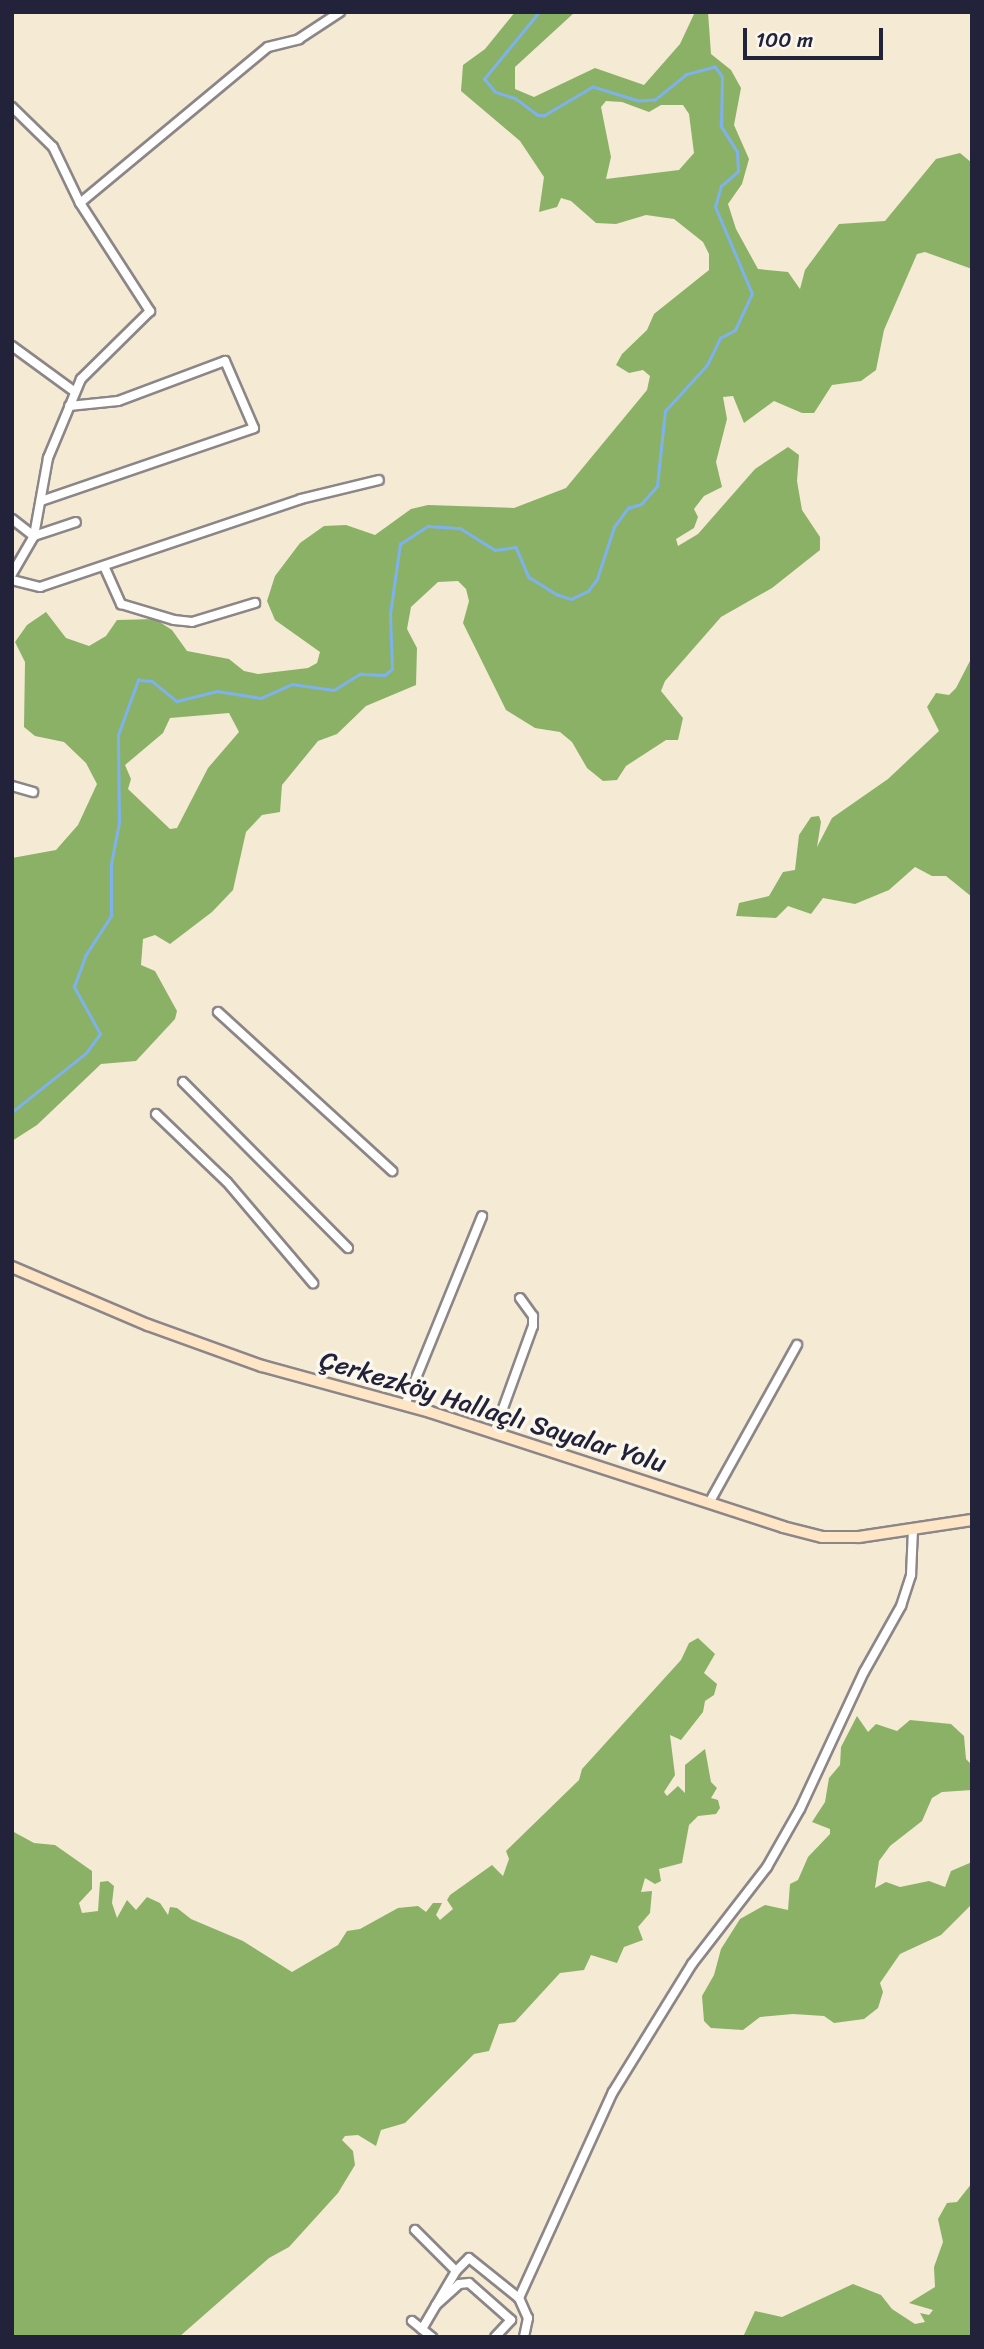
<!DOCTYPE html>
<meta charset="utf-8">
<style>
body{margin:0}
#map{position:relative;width:984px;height:2349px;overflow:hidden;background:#f5ead4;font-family:Sriracha,sans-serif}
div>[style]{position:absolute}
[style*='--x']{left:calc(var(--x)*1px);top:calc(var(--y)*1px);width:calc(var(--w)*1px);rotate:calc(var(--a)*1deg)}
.forest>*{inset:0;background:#8bb167}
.stream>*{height:2.5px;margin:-1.25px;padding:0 1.25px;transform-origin:1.25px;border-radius:1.25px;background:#7eb2ec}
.roads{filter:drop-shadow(2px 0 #8c8688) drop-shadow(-2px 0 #8c8688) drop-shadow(0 2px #8c8688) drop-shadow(0 -2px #8c8688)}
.minor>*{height:8px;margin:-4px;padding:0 4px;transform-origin:4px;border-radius:4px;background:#fff}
.secondary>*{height:10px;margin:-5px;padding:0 5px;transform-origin:5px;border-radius:5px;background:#fee5c5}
span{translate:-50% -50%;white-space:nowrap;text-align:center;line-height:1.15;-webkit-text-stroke:7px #fbf7ec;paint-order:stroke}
.street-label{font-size:26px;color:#22223b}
.frame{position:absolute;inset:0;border:14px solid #22223b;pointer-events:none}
.scale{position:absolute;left:743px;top:28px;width:140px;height:32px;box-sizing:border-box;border:4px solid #22223b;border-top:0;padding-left:9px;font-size:21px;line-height:24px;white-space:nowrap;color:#22223b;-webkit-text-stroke:5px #fbf7ec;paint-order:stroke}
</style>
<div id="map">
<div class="forest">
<i style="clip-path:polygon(evenodd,515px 12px,575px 12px,515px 67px,515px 89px,534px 97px,595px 68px,644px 85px,680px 44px,695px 12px,708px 12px,711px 54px,731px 70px,741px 88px,734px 125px,749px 159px,742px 184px,728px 204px,736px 229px,758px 269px,788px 272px,800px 289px,805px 270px,839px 224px,885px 221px,936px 159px,960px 153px,972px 163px,972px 269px,925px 252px,917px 254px,884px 330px,876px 370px,861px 381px,832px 385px,814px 413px,802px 413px,774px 401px,744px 423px,733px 396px,723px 397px,727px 419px,716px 462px,722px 487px,704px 496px,694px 509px,698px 517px,694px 528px,676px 539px,678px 546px,698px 534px,755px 469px,788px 447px,799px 455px,797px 481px,802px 510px,820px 537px,820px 550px,772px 588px,721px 617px,665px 681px,661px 691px,683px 718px,678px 740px,666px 740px,626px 766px,617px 780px,603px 781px,587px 768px,572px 742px,560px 732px,535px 728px,506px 710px,463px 623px,469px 601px,466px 589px,458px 581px,438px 582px,411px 607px,407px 629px,417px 648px,416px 685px,366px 706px,337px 734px,318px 741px,282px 785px,280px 812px,262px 815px,246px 832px,233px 890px,212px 912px,170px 944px,155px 935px,143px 939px,141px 965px,155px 971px,177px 1011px,175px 1019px,136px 1061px,101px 1064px,37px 1125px,12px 1141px,12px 858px,56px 850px,78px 825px,97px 784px,86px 763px,64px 742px,35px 736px,24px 727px,25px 662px,15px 642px,27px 625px,46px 612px,66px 638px,89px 646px,106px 636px,117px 620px,155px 619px,172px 630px,187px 651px,229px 659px,244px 671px,258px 674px,308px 668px,317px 663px,320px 652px,275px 620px,267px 601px,275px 576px,300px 543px,324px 526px,346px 525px,375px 535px,411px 509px,428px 505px,514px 508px,566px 488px,647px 390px,650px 376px,643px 370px,629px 373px,616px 365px,622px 354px,647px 330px,654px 314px,709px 270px,709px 254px,703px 242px,674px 219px,646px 215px,616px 224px,596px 223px,571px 201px,561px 198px,557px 207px,539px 212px,544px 177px,520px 141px,461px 91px,463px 65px,485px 49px,515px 12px,606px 101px,622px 102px,649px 112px,661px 105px,683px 105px,689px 114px,694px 153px,679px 170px,606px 179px,611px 157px,601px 107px,606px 101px,515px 12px,229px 713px,239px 732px,208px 768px,177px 828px,170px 829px,128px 789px,131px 779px,125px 765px,163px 733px,170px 718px,229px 713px)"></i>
<i style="clip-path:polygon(972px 657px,972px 897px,946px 876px,932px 876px,915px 867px,889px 890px,855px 904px,823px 898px,811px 914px,788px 906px,776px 918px,736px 916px,739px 903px,769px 896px,783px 872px,795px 870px,799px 835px,811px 817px,819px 816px,821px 822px,817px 847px,832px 818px,888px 779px,939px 731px,927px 707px,936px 693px,949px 695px,956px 688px)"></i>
<i style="clip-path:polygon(698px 1638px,715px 1654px,704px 1673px,717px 1684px,714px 1695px,705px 1701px,703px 1712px,681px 1740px,670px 1735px,675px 1775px,664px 1792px,667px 1796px,678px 1786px,685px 1793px,685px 1765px,705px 1749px,711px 1782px,717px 1788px,711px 1798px,718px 1800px,720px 1808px,716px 1814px,698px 1816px,689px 1825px,682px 1863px,659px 1869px,661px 1881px,655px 1884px,645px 1878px,641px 1892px,652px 1891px,650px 1913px,638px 1927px,643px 1940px,624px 1947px,617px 1963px,591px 1955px,584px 1970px,560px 1973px,515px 2022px,499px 2024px,489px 2051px,474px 2054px,405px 2123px,381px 2130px,376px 2146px,358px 2135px,345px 2136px,342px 2140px,353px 2151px,355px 2165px,338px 2193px,289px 2247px,269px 2258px,179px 2337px,12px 2337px,12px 1831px,34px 1843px,55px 1845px,92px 1871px,92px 1889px,79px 1903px,82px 1913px,98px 1911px,100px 1882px,108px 1881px,114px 1886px,112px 1903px,117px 1918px,127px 1900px,136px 1910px,147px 1897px,160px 1903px,168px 1915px,170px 1907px,177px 1908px,191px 1919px,243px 1941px,292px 1972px,338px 1945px,347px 1931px,360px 1929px,398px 1908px,418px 1906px,426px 1912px,433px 1903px,442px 1903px,436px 1915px,440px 1920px,453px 1909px,447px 1900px,450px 1895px,492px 1865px,503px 1876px,509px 1859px,506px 1851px,579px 1780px,582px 1769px,681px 1660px,689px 1643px)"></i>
<i style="clip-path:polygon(857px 1716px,868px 1732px,876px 1724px,897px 1731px,910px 1720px,951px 1724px,964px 1736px,966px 1759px,972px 1765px,972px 1790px,942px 1792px,932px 1798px,922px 1821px,890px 1846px,879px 1861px,875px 1888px,886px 1882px,900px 1887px,929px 1881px,945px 1887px,951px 1871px,972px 1862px,972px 1904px,941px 1935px,900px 1954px,880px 1983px,883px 1992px,878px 2008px,864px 2019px,834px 2023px,824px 2016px,793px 2014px,760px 2017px,743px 2030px,711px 2028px,704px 2021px,702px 1996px,714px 1975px,721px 1949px,740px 1919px,756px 1910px,765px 1905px,788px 1910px,790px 1884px,798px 1880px,808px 1857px,830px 1834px,830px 1829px,812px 1822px,825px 1802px,829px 1778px,840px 1765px,841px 1747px)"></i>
<i style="clip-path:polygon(972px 2183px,972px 2337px,743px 2337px,755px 2311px,782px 2317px,853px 2284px,881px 2295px,892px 2309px,915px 2324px,925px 2322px,920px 2313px,929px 2315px,933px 2310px,909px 2303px,935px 2287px,934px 2267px,943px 2242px,938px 2219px,947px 2203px,957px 2202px)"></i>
</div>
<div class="stream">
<i style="--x:12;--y:1112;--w:95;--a:-38.6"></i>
<i style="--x:86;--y:1053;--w:24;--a:-54"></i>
<i style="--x:100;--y:1034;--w:54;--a:-119"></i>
<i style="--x:74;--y:987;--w:33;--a:-70"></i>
<i style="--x:85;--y:956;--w:48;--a:-57"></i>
<i style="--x:111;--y:916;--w:52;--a:-90"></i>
<i style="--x:111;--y:864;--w:42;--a:-79"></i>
<i style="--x:119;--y:823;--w:88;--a:-90.7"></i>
<i style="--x:118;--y:735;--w:59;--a:-70"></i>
<i style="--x:138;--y:680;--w:14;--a:4"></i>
<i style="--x:152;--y:681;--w:32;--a:39"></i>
<i style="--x:177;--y:701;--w:41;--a:-14"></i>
<i style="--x:217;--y:691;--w:45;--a:9"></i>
<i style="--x:261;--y:698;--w:34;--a:-24"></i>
<i style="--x:292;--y:684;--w:42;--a:8.1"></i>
<i style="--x:334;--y:690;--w:31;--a:-32"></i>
<i style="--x:360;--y:674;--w:25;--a:2"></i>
<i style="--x:385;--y:675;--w:9;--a:-41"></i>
<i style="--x:392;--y:669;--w:55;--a:-92.1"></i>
<i style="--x:390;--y:614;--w:71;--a:-81.9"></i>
<i style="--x:400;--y:544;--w:33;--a:-33"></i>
<i style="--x:428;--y:526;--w:32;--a:4"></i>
<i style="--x:460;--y:528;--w:41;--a:32.2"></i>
<i style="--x:495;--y:550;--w:21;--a:-8"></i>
<i style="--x:516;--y:547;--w:33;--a:67"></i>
<i style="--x:529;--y:577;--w:32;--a:32"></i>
<i style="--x:556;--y:594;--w:16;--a:18"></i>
<i style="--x:571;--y:599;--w:19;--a:-25"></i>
<i style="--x:588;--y:591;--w:15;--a:-53"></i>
<i style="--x:597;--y:579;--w:55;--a:-71.9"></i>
<i style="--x:614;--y:527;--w:24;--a:-54"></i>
<i style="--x:628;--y:508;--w:14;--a:-17"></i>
<i style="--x:641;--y:504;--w:24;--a:-48"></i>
<i style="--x:657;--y:486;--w:75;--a:-83.9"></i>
<i style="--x:665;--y:411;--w:62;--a:-47.6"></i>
<i style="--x:707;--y:365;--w:30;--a:-64"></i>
<i style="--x:720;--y:338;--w:17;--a:-28"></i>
<i style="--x:735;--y:330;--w:40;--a:-65"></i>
<i style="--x:752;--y:294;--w:95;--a:-113"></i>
<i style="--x:715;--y:207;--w:22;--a:-74"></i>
<i style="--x:721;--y:186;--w:23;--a:-41"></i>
<i style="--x:738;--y:171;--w:19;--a:-93"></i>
<i style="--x:737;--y:152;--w:31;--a:-122"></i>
<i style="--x:721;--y:126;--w:49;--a:-88.8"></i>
<i style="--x:722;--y:77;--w:12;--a:-125"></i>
<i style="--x:715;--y:67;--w:30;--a:165"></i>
<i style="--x:686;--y:75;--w:40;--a:141"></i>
<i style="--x:655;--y:100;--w:17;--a:177"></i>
<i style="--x:638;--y:101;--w:47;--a:-162.7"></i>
<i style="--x:593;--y:87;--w:57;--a:149.4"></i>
<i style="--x:544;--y:116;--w:7;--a:-172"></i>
<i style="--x:537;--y:115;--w:26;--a:-143"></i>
<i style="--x:516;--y:99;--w:22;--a:-162"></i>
<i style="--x:495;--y:92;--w:17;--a:-130"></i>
<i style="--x:484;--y:79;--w:87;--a:-50.6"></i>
</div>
<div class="roads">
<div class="minor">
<i style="--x:12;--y:107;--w:57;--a:44.3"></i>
<i style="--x:53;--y:147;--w:62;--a:64.3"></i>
<i style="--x:80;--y:203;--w:129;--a:57.1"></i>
<i style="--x:150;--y:311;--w:97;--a:135.4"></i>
<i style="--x:81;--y:379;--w:86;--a:112.7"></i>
<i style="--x:48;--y:458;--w:79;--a:100.2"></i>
<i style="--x:34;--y:536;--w:44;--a:120.1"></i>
<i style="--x:80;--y:203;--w:244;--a:-39.7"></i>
<i style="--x:268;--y:47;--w:32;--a:-14"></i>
<i style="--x:299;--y:39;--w:49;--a:-33.4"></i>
<i style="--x:12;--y:346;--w:78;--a:36.1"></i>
<i style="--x:41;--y:501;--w:225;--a:-18.9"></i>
<i style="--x:254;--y:428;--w:73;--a:-113.4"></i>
<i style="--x:225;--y:361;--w:114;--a:159.5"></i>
<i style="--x:118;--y:401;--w:49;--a:174.2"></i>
<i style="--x:12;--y:519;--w:28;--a:38"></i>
<i style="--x:34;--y:536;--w:44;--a:-18.4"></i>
<i style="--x:104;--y:566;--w:42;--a:65.9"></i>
<i style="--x:121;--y:604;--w:55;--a:16.8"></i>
<i style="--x:174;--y:620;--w:18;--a:6"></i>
<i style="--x:192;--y:622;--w:66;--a:-16.8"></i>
<i style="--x:12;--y:580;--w:29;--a:14"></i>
<i style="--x:40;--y:587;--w:275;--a:-18.6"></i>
<i style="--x:301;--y:499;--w:80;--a:-13.7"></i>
<i style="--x:12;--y:786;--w:22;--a:16"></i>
<i style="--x:218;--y:1012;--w:236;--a:42.4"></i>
<i style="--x:183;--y:1082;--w:234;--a:45.2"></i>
<i style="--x:156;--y:1114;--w:98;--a:43.8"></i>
<i style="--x:227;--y:1182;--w:133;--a:49.6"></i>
<i style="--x:405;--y:1405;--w:204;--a:-67.8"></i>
<i style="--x:494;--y:1433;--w:114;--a:-70"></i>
<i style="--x:533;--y:1326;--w:10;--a:-90"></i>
<i style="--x:533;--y:1316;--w:22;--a:-126"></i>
<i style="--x:709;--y:1503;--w:181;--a:-60.9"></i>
<i style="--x:415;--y:2230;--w:58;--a:45"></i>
<i style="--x:456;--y:2271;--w:18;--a:-45"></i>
<i style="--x:469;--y:2258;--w:64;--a:38.7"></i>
<i style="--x:519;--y:2298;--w:22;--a:66"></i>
<i style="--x:528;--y:2318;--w:19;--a:102"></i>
<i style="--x:519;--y:2298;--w:226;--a:-65.5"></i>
<i style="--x:613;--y:2092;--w:150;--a:-58.3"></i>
<i style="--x:692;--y:1964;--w:123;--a:-52.3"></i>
<i style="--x:767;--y:1867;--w:67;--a:-60.4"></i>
<i style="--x:800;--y:1809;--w:151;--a:-65"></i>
<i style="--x:864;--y:1672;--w:76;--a:-60.7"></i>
<i style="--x:901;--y:1606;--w:33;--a:-72"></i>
<i style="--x:911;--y:1575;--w:46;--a:-87.5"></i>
<i style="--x:436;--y:2305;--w:31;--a:-42"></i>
<i style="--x:459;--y:2284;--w:10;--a:-6"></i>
<i style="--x:469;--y:2283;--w:56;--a:41.4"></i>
<i style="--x:511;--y:2320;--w:23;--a:133"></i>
<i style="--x:412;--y:2321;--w:26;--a:39"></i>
<i style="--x:422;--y:2329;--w:67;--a:-59.6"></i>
</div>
<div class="secondary">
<i style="--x:12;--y:1267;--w:148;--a:23.1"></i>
<i style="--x:148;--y:1325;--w:121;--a:19.8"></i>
<i style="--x:262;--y:1366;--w:174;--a:15.3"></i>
<i style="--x:430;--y:1412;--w:371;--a:18"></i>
<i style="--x:783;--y:1527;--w:40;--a:14.4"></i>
<i style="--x:822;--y:1537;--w:37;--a:0"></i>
<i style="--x:859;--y:1537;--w:114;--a:-8.6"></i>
</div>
</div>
<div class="street-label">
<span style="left:493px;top:1412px;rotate:17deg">Çerkezköy Hallaçlı Sayalar Yolu</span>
</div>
<div class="frame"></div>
<div class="scale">100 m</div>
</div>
